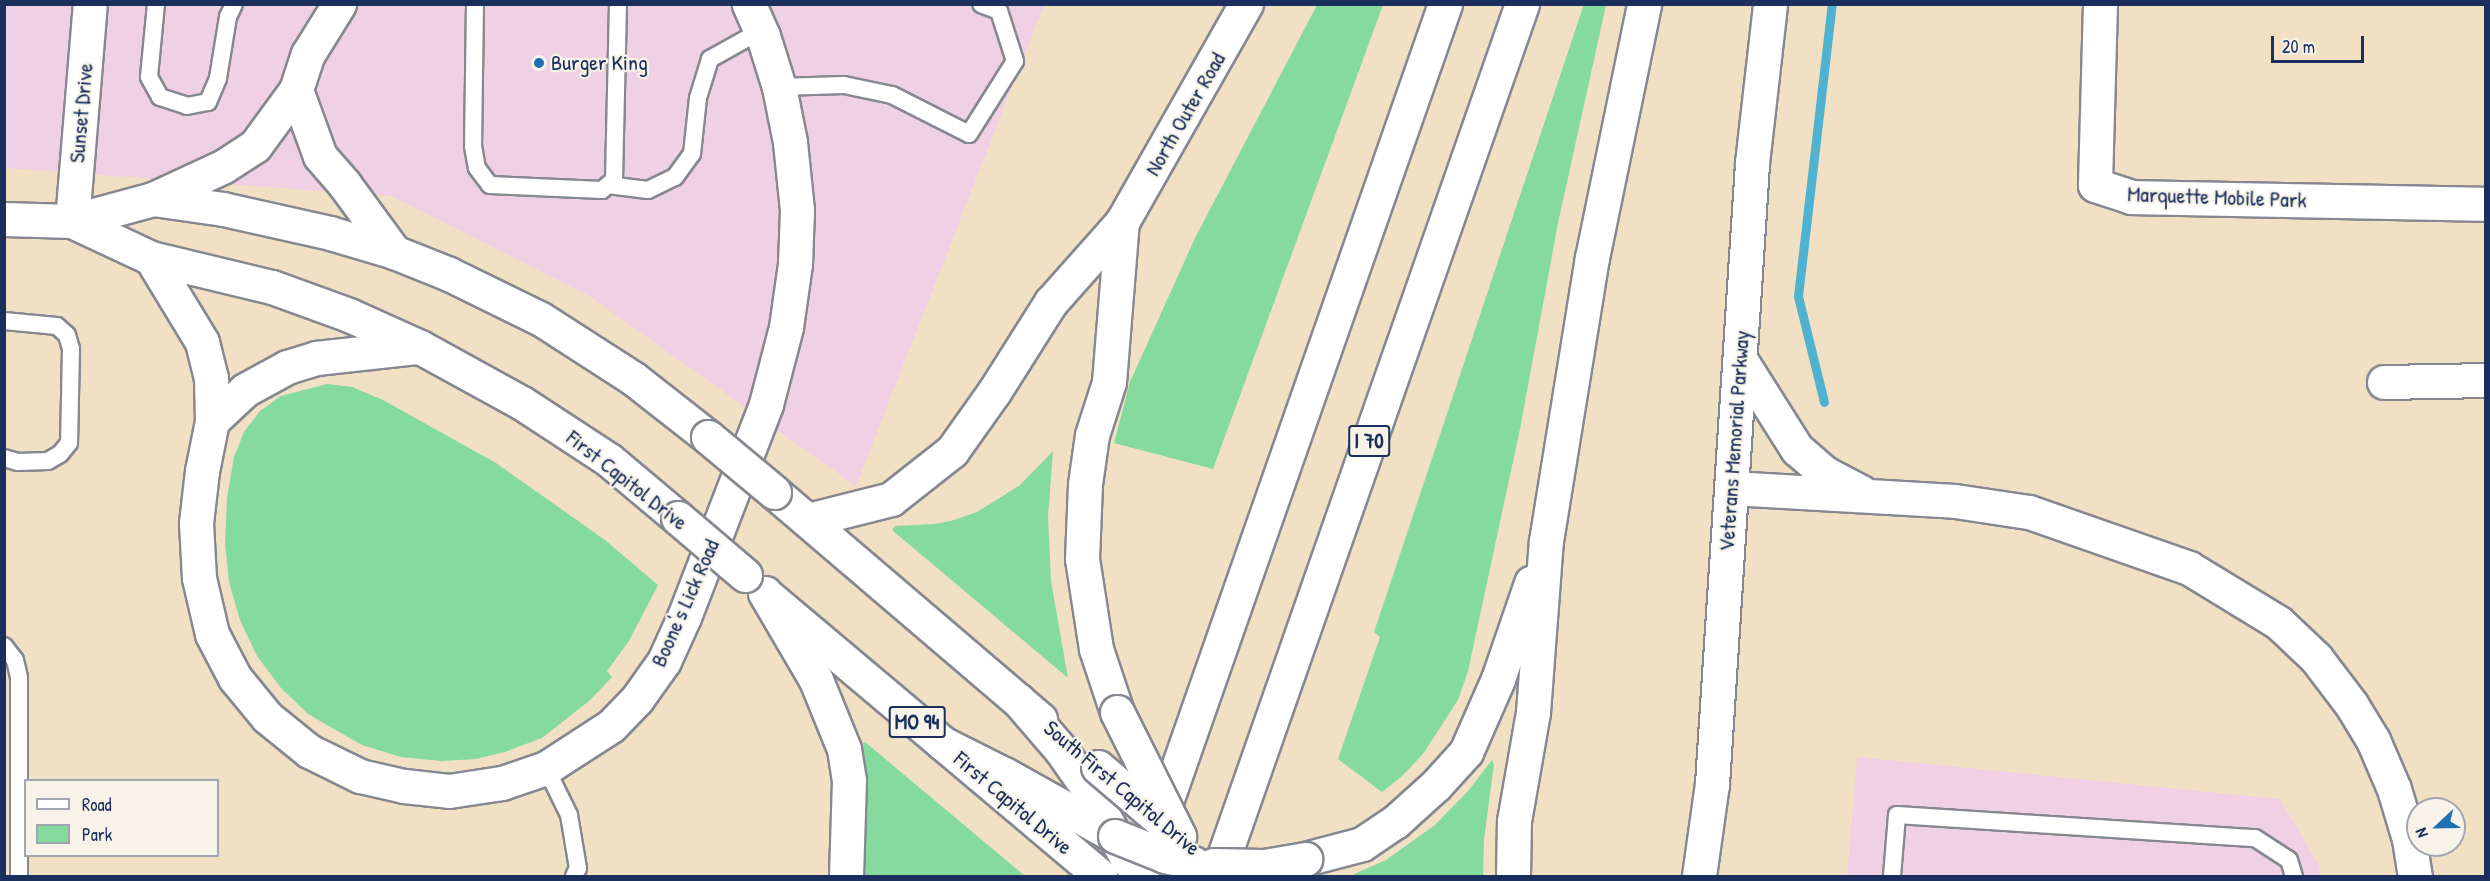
<!DOCTYPE html>
<style>
body{margin:0}
#map{position:relative;width:2490px;height:881px;overflow:hidden;background:#f2e0c4;font-family:"Patrick Hand",sans-serif}
div>[style]{position:absolute}
[style*='--x']{left:calc(var(--x)*1px);top:calc(var(--y)*1px);width:calc(var(--w)*1px);rotate:calc(var(--a)*1deg)}
.built>*{inset:0;background:#f0d0e5}
.green>*{inset:0;background:#85da9d}
.stream>*{height:9px;margin:-4.5px;padding:0 4.5px;transform-origin:4.5px;border-radius:4.5px;background:#4fb2ce}
.roads{filter:drop-shadow(2px 0 #868891) drop-shadow(-2px 0 #868891) drop-shadow(0 2px #868891) drop-shadow(0 -2px #868891)}
.service>*{height:16px;margin:-8px;padding:0 8px;transform-origin:8px;border-radius:8px;background:#fff}
.minor>*{height:33px;margin:-16.5px;padding:0 16.5px;transform-origin:16.5px;border-radius:16.5px;background:#fff}
.tertiary>*{height:33px;margin:-16.5px;padding:0 16.5px;transform-origin:16.5px;border-radius:16.5px;background:#fff}
.primary>*{height:33px;margin:-16.5px;padding:0 16.5px;transform-origin:16.5px;border-radius:16.5px;background:#fff}
.trunk>*{height:33px;margin:-16.5px;padding:0 16.5px;transform-origin:16.5px;border-radius:16.5px;background:#fff}
.motorway>*{height:33px;margin:-16.5px;padding:0 16.5px;transform-origin:16.5px;border-radius:16.5px;background:#fff}
.bridges{filter:drop-shadow(2px 0 #868891) drop-shadow(-2px 0 #868891) drop-shadow(0 2px #868891) drop-shadow(0 -2px #868891)}
.primary-bridge>*{height:33px;margin:-16.5px;padding:0 16.5px;transform-origin:16.5px;border-radius:16.5px;background:#fff}
.motorway-bridge>*{height:33px;margin:-16.5px;padding:0 16.5px;transform-origin:16.5px;border-radius:16.5px;background:#fff}
.dots>*{width:16px;height:16px;translate:-50% -50%;box-sizing:border-box;border:3px solid #f7f3e8;border-radius:50%}
span{translate:-50% -50%;white-space:nowrap;text-align:center;line-height:1.15;-webkit-text-stroke:4.5px #f7f3e8;paint-order:stroke}
.shield-label span{padding:2px 4px;background:#f7f3e8;border:2px solid;border-radius:4px;-webkit-text-stroke-width:0}
.shield-label{font-size:21px;color:#1b2f5e;font-weight:700}
.poi-label{font-size:22px;color:#1b2f5e}
.left{translate:0 -50%;text-align:left}
.street-label{font-size:22px;color:#1b2f5e}
.frame{position:absolute;inset:0;border:6px solid #1b2f5e;pointer-events:none}
.legend{position:absolute;left:24px;top:779px;width:195px;height:78px;box-sizing:border-box;background:#f7f3e8;border:2px solid #9fa5b1;margin:0;padding:8px 10px;list-style:none;font-size:18px;color:#1b2f5e}
.legend li{display:flex;align-items:center;gap:12px;height:30px}
.legend b{width:30px;border:2px solid #9fa5b1}
.north{position:absolute;left:2406px;top:797px;width:60px;height:60px;box-sizing:border-box;background:#f7f3e8;border:2px solid #9fa5b1;border-radius:50%;rotate:248deg;font-size:16px;font-weight:700;line-height:24px;text-align:center;color:#1b2f5e}
.north::after{content:'';display:block;margin:auto;width:21px;height:27px;background:#1f6fb2;clip-path:polygon(50% 0,100% 100%,50% 72%,0 100%)}
.scale{position:absolute;left:2271px;top:36px;width:93px;height:27px;box-sizing:border-box;border:3px solid #1b2f5e;border-top:0;padding-left:8px;font-size:18px;line-height:21px;white-space:nowrap;color:#1b2f5e;-webkit-text-stroke:4px #f7f3e8;paint-order:stroke}
</style>
<div id="map">
<div class="built">
<i style="clip-path:polygon(4px 5px,1044px 5px,856px 486px,586px 294px,391px 196px,5px 168px)"></i>
<i style="clip-path:polygon(1857px 757px,2280px 799px,2319px 866px,2320px 876px,1847px 876px)"></i>
</div>
<div class="green">
<i style="clip-path:polygon(1584px 4px,1606px 5px,1558px 223px,1520px 429px,1468px 671px,1458px 700px,1423px 754px,1401px 777px,1382px 792px,1338px 759px,1380px 637px,1374px 632px)"></i>
<i style="clip-path:polygon(1317px 5px,1383px 5px,1213px 469px,1114px 443px,1130px 382px,1195px 238px)"></i>
<i style="clip-path:polygon(327px 384px,352px 387px,383px 400px,496px 463px,605px 540px,658px 585px,629px 641px,607px 671px,612px 677px,589px 701px,542px 738px,505px 752px,476px 759px,441px 761px,401px 757px,362px 745px,308px 714px,281px 688px,257px 656px,240px 620px,229px 582px,225px 543px,227px 498px,234px 457px,244px 432px,260px 411px,281px 396px)"></i>
<i style="clip-path:polygon(1053px 451px,1048px 517px,1051px 581px,1068px 678px,892px 530px,895px 526px,935px 524px,954px 520px,977px 512px,1019px 486px)"></i>
<i style="clip-path:polygon(865px 742px,871px 747px,1025px 876px,864px 876px,866px 816px,862px 744px)"></i>
<i style="clip-path:polygon(1492px 760px,1494px 764px,1484px 839px,1483px 876px,1350px 876px,1386px 860px,1435px 825px,1468px 791px)"></i>
</div>
<div class="stream">
<i style="--x:1824;--y:402;--w:109;--a:-103.8"></i>
<i style="--x:1798;--y:296;--w:294;--a:-83.4"></i>
</div>
<div class="roads">
<div class="service">
<i style="--x:156;--y:4;--w:73;--a:95.5"></i>
<i style="--x:149;--y:77;--w:23;--a:61"></i>
<i style="--x:160;--y:97;--w:28;--a:18"></i>
<i style="--x:187;--y:106;--w:21;--a:-11"></i>
<i style="--x:208;--y:102;--w:26;--a:-67"></i>
<i style="--x:218;--y:78;--w:62;--a:-80.7"></i>
<i style="--x:228;--y:17;--w:14;--a:-65"></i>
<i style="--x:475;--y:4;--w:142;--a:90.8"></i>
<i style="--x:473;--y:146;--w:22;--a:80"></i>
<i style="--x:477;--y:168;--w:21;--a:53"></i>
<i style="--x:490;--y:185;--w:112;--a:2.6"></i>
<i style="--x:602;--y:190;--w:16;--a:-40"></i>
<i style="--x:614;--y:180;--w:176;--a:-88.7"></i>
<i style="--x:779;--y:87;--w:65;--a:-1.8"></i>
<i style="--x:844;--y:85;--w:49;--a:11.8"></i>
<i style="--x:892;--y:95;--w:86;--a:26.9"></i>
<i style="--x:969;--y:134;--w:86;--a:-57.8"></i>
<i style="--x:1015;--y:61;--w:52;--a:-107.7"></i>
<i style="--x:999;--y:11;--w:19;--a:-159"></i>
<i style="--x:608;--y:185;--w:40;--a:7.1"></i>
<i style="--x:648;--y:190;--w:30;--a:-26"></i>
<i style="--x:675;--y:177;--w:29;--a:-54"></i>
<i style="--x:692;--y:154;--w:56;--a:-83.9"></i>
<i style="--x:698;--y:98;--w:41;--a:-72.9"></i>
<i style="--x:710;--y:59;--w:57;--a:-29.2"></i>
<i style="--x:4;--y:321;--w:53;--a:5.4"></i>
<i style="--x:57;--y:326;--w:13;--a:42"></i>
<i style="--x:67;--y:335;--w:15;--a:74"></i>
<i style="--x:71;--y:349;--w:94;--a:91.2"></i>
<i style="--x:69;--y:443;--w:14;--a:129"></i>
<i style="--x:60;--y:454;--w:14;--a:150"></i>
<i style="--x:48;--y:461;--w:30;--a:178"></i>
<i style="--x:18;--y:462;--w:15;--a:-164"></i>
<i style="--x:4;--y:646;--w:18;--a:52"></i>
<i style="--x:15;--y:660;--w:18;--a:77"></i>
<i style="--x:19;--y:678;--w:198;--a:90"></i>
<i style="--x:546;--y:768;--w:52;--a:63.9"></i>
<i style="--x:569;--y:815;--w:54;--a:80.4"></i>
<i style="--x:578;--y:868;--w:9;--a:117"></i>
<i style="--x:1892;--y:876;--w:61;--a:-85.3"></i>
<i style="--x:1897;--y:815;--w:359;--a:3.7"></i>
<i style="--x:2255;--y:838;--w:40;--a:32.9"></i>
<i style="--x:2289;--y:860;--w:17;--a:73"></i>
</div>
<div class="minor">
<i style="--x:2100;--y:4;--w:181;--a:91.6"></i>
<i style="--x:2095;--y:185;--w:38;--a:18"></i>
<i style="--x:2131;--y:197;--w:355;--a:1.1"></i>
<i style="--x:72;--y:221;--w:218;--a:-85.3"></i>
<i style="--x:2384;--y:382;--w:102;--a:-1.1"></i>
</div>
<div class="tertiary">
<i style="--x:296;--y:90;--w:38;--a:-72"></i>
<i style="--x:308;--y:54;--w:59;--a:-58.2"></i>
<i style="--x:1122;--y:222;--w:251;--a:-60.4"></i>
<i style="--x:212;--y:421;--w:51;--a:101.3"></i>
<i style="--x:202;--y:471;--w:52;--a:96.6"></i>
<i style="--x:196;--y:523;--w:55;--a:86.9"></i>
<i style="--x:199;--y:578;--w:57;--a:76.9"></i>
<i style="--x:212;--y:634;--w:50;--a:62.4"></i>
<i style="--x:235;--y:678;--w:50;--a:50.6"></i>
<i style="--x:267;--y:717;--w:54;--a:39"></i>
<i style="--x:309;--y:751;--w:57;--a:26.1"></i>
<i style="--x:360;--y:776;--w:45;--a:12.8"></i>
<i style="--x:404;--y:786;--w:45;--a:6.3"></i>
<i style="--x:449;--y:791;--w:54;--a:-8.6"></i>
<i style="--x:502;--y:783;--w:46;--a:-18.8"></i>
<i style="--x:546;--y:768;--w:77;--a:-32.9"></i>
<i style="--x:611;--y:726;--w:37;--a:-46"></i>
<i style="--x:637;--y:699;--w:47;--a:-54.6"></i>
<i style="--x:664;--y:661;--w:48;--a:-65.6"></i>
<i style="--x:684;--y:617;--w:228;--a:-68.9"></i>
<i style="--x:766;--y:404;--w:80;--a:-75.4"></i>
<i style="--x:786;--y:327;--w:64;--a:-81.9"></i>
<i style="--x:795;--y:264;--w:54;--a:-87.9"></i>
<i style="--x:797;--y:210;--w:68;--a:-95.9"></i>
<i style="--x:790;--y:142;--w:56;--a:-101.3"></i>
<i style="--x:779;--y:87;--w:53;--a:-107.4"></i>
<i style="--x:763;--y:36;--w:35;--a:-114"></i>
<i style="--x:1699;--y:876;--w:93;--a:-82"></i>
<i style="--x:1712;--y:784;--w:622;--a:-86.31"></i>
<i style="--x:1752;--y:163;--w:160;--a:-83.5"></i>
</div>
<div class="primary">
<i style="--x:296;--y:90;--w:70;--a:70"></i>
<i style="--x:320;--y:156;--w:38;--a:49"></i>
<i style="--x:345;--y:185;--w:83;--a:53.8"></i>
<i style="--x:153;--y:199;--w:78;--a:-24.9"></i>
<i style="--x:224;--y:166;--w:37;--a:-33"></i>
<i style="--x:255;--y:146;--w:69;--a:-53.8"></i>
<i style="--x:4;--y:219;--w:68;--a:1.7"></i>
<i style="--x:72;--y:221;--w:84;--a:-15.2"></i>
<i style="--x:153;--y:199;--w:71;--a:8.1"></i>
<i style="--x:223;--y:209;--w:110;--a:12.6"></i>
<i style="--x:330;--y:233;--w:67;--a:16.5"></i>
<i style="--x:394;--y:252;--w:59;--a:21.8"></i>
<i style="--x:449;--y:274;--w:102;--a:26.1"></i>
<i style="--x:541;--y:319;--w:111;--a:32.8"></i>
<i style="--x:634;--y:379;--w:94;--a:38.1"></i>
<i style="--x:72;--y:221;--w:87;--a:25.1"></i>
<i style="--x:151;--y:258;--w:124;--a:13.5"></i>
<i style="--x:272;--y:287;--w:82;--a:20"></i>
<i style="--x:349;--y:315;--w:78;--a:24.3"></i>
<i style="--x:420;--y:347;--w:116;--a:28.8"></i>
<i style="--x:522;--y:403;--w:104;--a:33.2"></i>
<i style="--x:609;--y:460;--w:90;--a:40"></i>
<i style="--x:151;--y:258;--w:98;--a:58.7"></i>
<i style="--x:202;--y:342;--w:37;--a:76"></i>
<i style="--x:211;--y:378;--w:43;--a:88.7"></i>
<i style="--x:212;--y:421;--w:45;--a:-43.2"></i>
<i style="--x:245;--y:390;--w:48;--a:-28.7"></i>
<i style="--x:287;--y:367;--w:30;--a:-17"></i>
<i style="--x:316;--y:358;--w:103;--a:-6.2"></i>
<i style="--x:774;--y:492;--w:350;--a:40.5"></i>
<i style="--x:769;--y:597;--w:433;--a:40.1"></i>
</div>
<div class="trunk">
<i style="--x:1740;--y:359;--w:107;--a:57.7"></i>
<i style="--x:1797;--y:449;--w:37;--a:41"></i>
<i style="--x:1825;--y:473;--w:41;--a:27.8"></i>
<i style="--x:1731;--y:488;--w:224;--a:3.3"></i>
<i style="--x:1955;--y:501;--w:75;--a:8.5"></i>
<i style="--x:2029;--y:512;--w:170;--a:19.3"></i>
<i style="--x:2189;--y:568;--w:105;--a:31.4"></i>
<i style="--x:2279;--y:623;--w:51;--a:43.4"></i>
<i style="--x:2316;--y:658;--w:58;--a:52.7"></i>
<i style="--x:2351;--y:704;--w:42;--a:58.6"></i>
<i style="--x:2373;--y:740;--w:53;--a:66.8"></i>
<i style="--x:2394;--y:789;--w:52;--a:73.3"></i>
<i style="--x:2409;--y:839;--w:37;--a:81"></i>
</div>
<div class="motorway">
<i style="--x:808;--y:520;--w:86;--a:-14.2"></i>
<i style="--x:891;--y:499;--w:78;--a:-38.2"></i>
<i style="--x:952;--y:451;--w:72;--a:-54.6"></i>
<i style="--x:994;--y:392;--w:107;--a:-57.7"></i>
<i style="--x:1051;--y:302;--w:107;--a:-48.4"></i>
<i style="--x:765;--y:593;--w:101;--a:59.6"></i>
<i style="--x:816;--y:680;--w:74;--a:67.9"></i>
<i style="--x:844;--y:749;--w:31;--a:81"></i>
<i style="--x:849;--y:780;--w:96;--a:91.8"></i>
<i style="--x:1018;--y:700;--w:66;--a:49.3"></i>
<i style="--x:1061;--y:750;--w:49;--a:55"></i>
<i style="--x:1089;--y:790;--w:82;--a:60.9"></i>
<i style="--x:1117;--y:712;--w:66;--a:-108.4"></i>
<i style="--x:1096;--y:649;--w:91;--a:-98.8"></i>
<i style="--x:1082;--y:559;--w:75;--a:-87.7"></i>
<i style="--x:1085;--y:484;--w:49;--a:-81.9"></i>
<i style="--x:1092;--y:435;--w:56;--a:-72.2"></i>
<i style="--x:1109;--y:382;--w:161;--a:-85.4"></i>
<i style="--x:942;--y:743;--w:69;--a:26.6"></i>
<i style="--x:1004;--y:774;--w:125;--a:29.2"></i>
<i style="--x:1305;--y:859;--w:59;--a:-14.7"></i>
<i style="--x:1362;--y:844;--w:40;--a:-34"></i>
<i style="--x:1395;--y:822;--w:55;--a:-42.1"></i>
<i style="--x:1436;--y:785;--w:45;--a:-47.7"></i>
<i style="--x:1466;--y:752;--w:80;--a:-66.3"></i>
<i style="--x:1498;--y:679;--w:102;--a:-71"></i>
<i style="--x:1140;--y:876;--w:924;--a:-70.72"></i>
<i style="--x:1217;--y:876;--w:924;--a:-70.72"></i>
<i style="--x:1513;--y:876;--w:55;--a:-89"></i>
<i style="--x:1514;--y:821;--w:111;--a:-80.1"></i>
<i style="--x:1533;--y:712;--w:171;--a:-85.7"></i>
<i style="--x:1546;--y:541;--w:287;--a:-80.8"></i>
<i style="--x:1592;--y:258;--w:259;--a:-78.4"></i>
</div>
</div>
<div class="bridges">
<div class="primary-bridge">
<i style="--x:708;--y:437;--w:86;--a:39.8"></i>
<i style="--x:678;--y:518;--w:88;--a:40.4"></i>
<i style="--x:1098;--y:767;--w:106;--a:40.4"></i>
</div>
<div class="motorway-bridge">
<i style="--x:1117;--y:712;--w:139;--a:63.4"></i>
<i style="--x:1115;--y:836;--w:54;--a:21.8"></i>
<i style="--x:1165;--y:856;--w:29;--a:14"></i>
<i style="--x:1213;--y:865;--w:51;--a:1.1"></i>
<i style="--x:1264;--y:866;--w:42;--a:-9.7"></i>
</div>
</div>
<div class="dots">
<i style="left:539px;top:63px;background:#1f6fb2"></i>
</div>
<div class="shield-label">
<span style="left:1369px;top:441px">I 70</span>
<span style="left:917px;top:722px">MO 94</span>
</div>
<div class="poi-label">
<span class="left" style="left:551px;top:63px">Burger King</span>
</div>
<div class="street-label">
<span style="left:81px;top:113px;rotate:-85deg">Sunset Drive</span>
<span style="left:1185px;top:114px;rotate:-60deg">North Outer Road</span>
<span style="left:2217px;top:197px;rotate:2deg">Marquette Mobile Park</span>
<span style="left:1734px;top:441px;rotate:-86deg">Veterans Memorial Parkway</span>
<span style="left:627px;top:480px;rotate:38deg">First Capitol Drive</span>
<span style="left:685px;top:603px;rotate:-66deg">Boone's Lick Road</span>
<span style="left:1122px;top:788px;rotate:40deg">South First Capitol Drive</span>
<span style="left:1013px;top:803px;rotate:40deg">First Capitol Drive</span>
</div>
<div class="frame"></div>
<ul class="legend">
<li><b style="height:8px;background:#fff"></b>Road</li>
<li><b style="height:16px;background:#85da9d"></b>Park</li>
</ul>
<div class="north">N</div>
<div class="scale">20 m</div>
</div>
